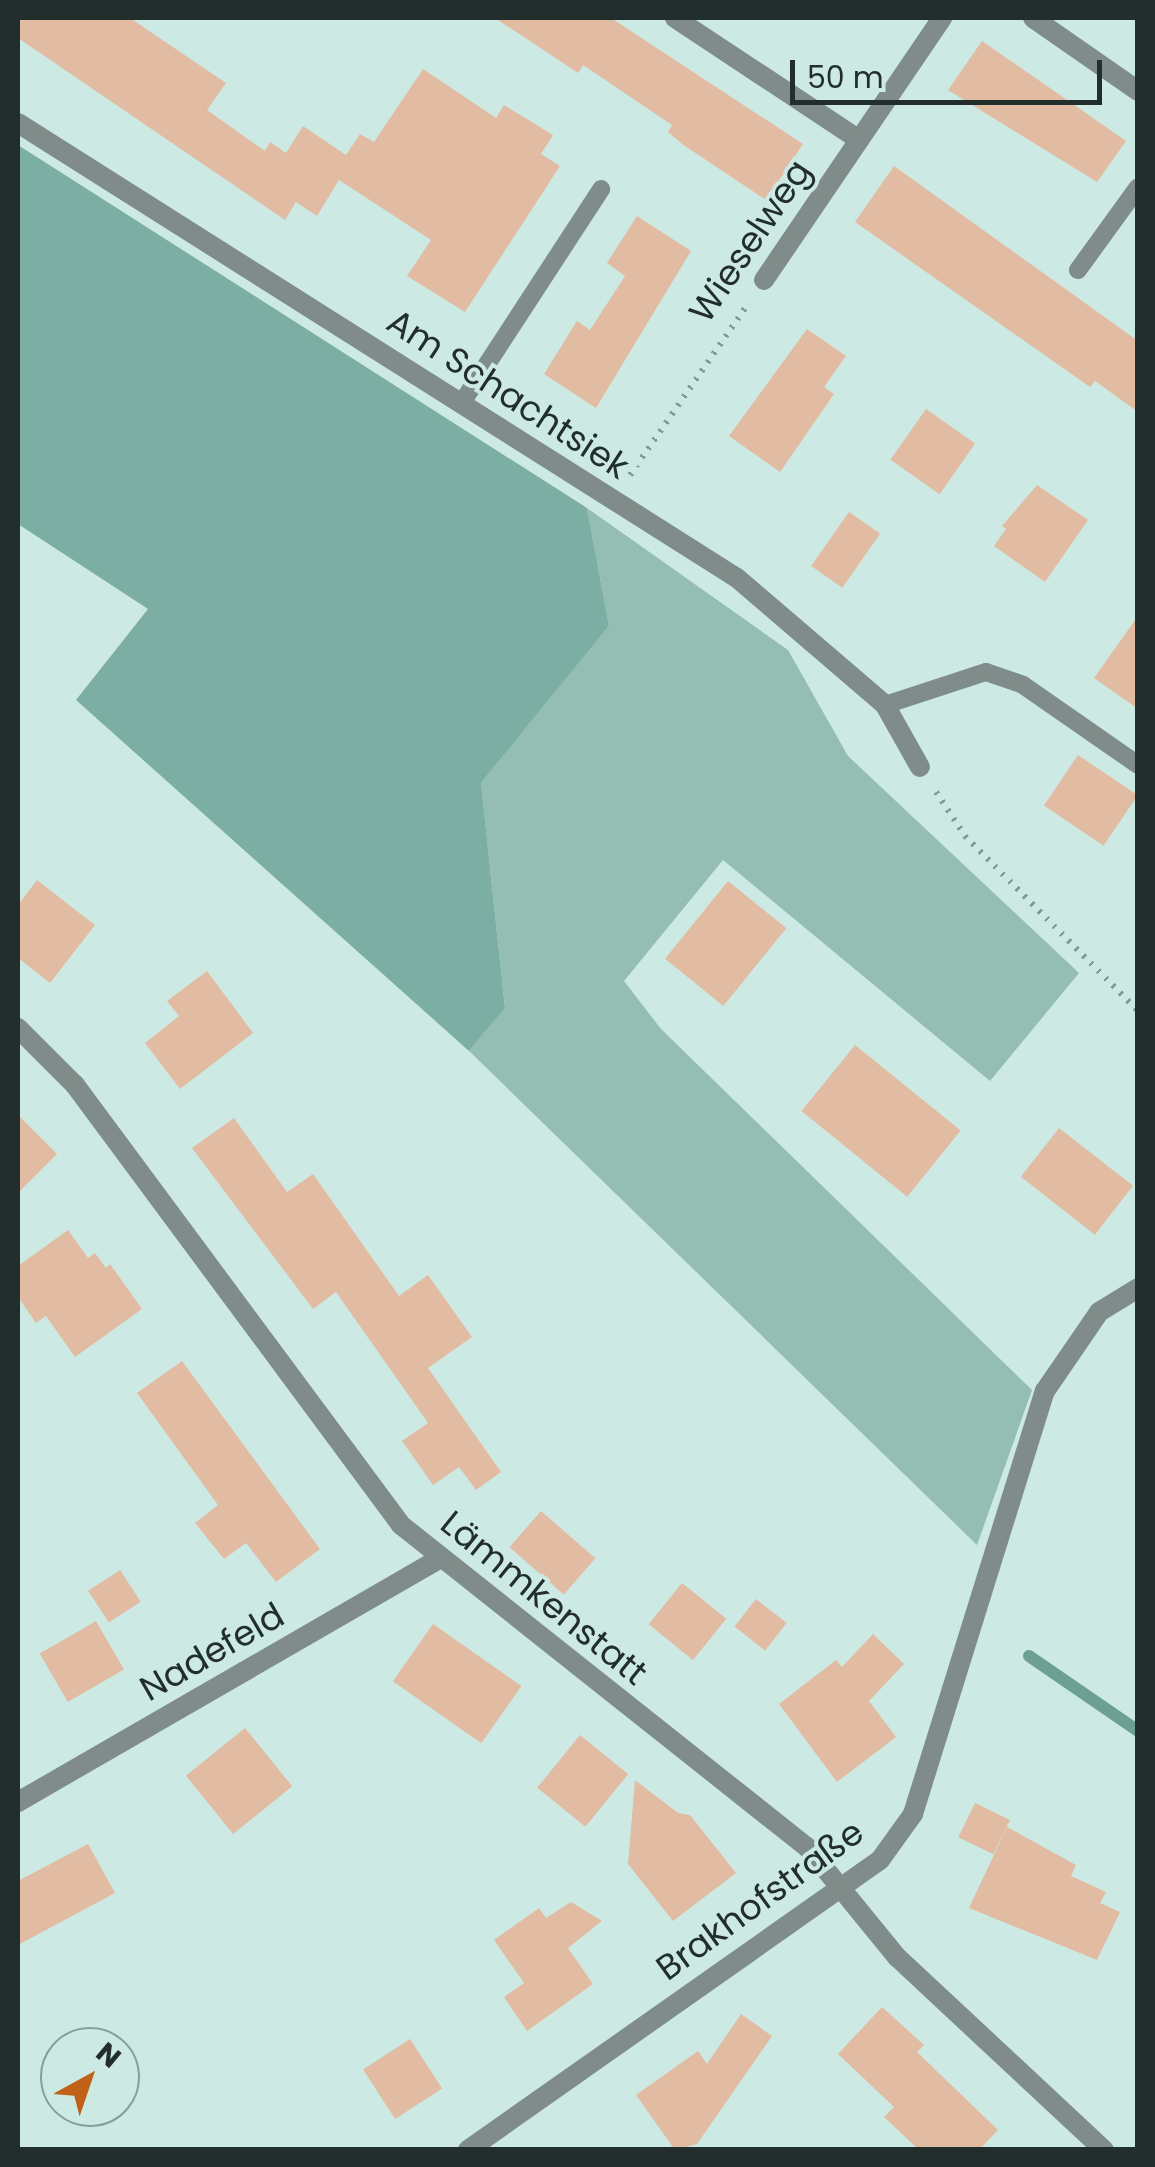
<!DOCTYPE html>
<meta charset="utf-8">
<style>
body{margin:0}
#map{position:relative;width:1155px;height:2167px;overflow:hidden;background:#cceae3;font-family:Poppins,sans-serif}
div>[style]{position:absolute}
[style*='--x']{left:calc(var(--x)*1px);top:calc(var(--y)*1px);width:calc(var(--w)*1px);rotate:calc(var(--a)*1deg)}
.green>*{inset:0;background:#94bdb4}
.forest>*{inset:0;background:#7caea4}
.stream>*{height:12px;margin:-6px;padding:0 6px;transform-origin:6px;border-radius:6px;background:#6d9f95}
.building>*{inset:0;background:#e2bba3;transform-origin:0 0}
.path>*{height:6px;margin-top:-3px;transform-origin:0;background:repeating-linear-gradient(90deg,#849b95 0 2.5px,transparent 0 10.5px)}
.service>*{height:18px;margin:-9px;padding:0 9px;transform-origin:9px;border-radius:9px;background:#7f8c89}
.minor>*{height:20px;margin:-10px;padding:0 10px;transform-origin:10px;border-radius:10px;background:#7f8c89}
span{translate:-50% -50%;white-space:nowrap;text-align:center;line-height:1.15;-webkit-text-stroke:8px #cceae3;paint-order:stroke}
.street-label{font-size:35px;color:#222e2b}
.frame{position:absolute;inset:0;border:20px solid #222e2b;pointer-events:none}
.north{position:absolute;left:40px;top:2027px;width:100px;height:100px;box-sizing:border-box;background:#cceae3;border:2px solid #889f99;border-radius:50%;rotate:40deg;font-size:28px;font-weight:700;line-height:40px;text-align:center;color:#222e2b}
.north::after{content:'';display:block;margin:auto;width:35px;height:45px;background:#bf6116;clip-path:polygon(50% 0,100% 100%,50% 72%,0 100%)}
.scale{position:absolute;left:790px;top:60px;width:312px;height:45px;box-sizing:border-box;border:5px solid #222e2b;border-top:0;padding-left:12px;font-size:30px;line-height:35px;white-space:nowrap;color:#222e2b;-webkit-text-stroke:8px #cceae3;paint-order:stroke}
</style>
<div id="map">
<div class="green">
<i style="clip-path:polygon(587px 508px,788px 650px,848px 756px,1079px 973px,990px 1081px,723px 860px,624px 981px,661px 1029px,1032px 1390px,977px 1545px,469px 1051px,505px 1008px,481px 783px,609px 626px)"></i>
</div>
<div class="forest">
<i style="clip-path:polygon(18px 145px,587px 508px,609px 626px,481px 783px,505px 1008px,469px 1051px,76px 700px,148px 609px,18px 524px)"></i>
</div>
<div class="stream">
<i style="--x:1029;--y:1656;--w:132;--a:34.5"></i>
</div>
<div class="building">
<i style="clip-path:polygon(18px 18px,130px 18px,226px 83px,207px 110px,265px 151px,270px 142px,286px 153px,303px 126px,346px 155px,360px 134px,374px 142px,423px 69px,496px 118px,504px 105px,553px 135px,541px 154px,560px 166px,465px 312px,407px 276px,431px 240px,339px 180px,317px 216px,296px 202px,285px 220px,18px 38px)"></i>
<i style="clip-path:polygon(495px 18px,611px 18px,803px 144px,766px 200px,682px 144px,668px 132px,672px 125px,583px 65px,578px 73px)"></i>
<i style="clip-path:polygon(982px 41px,1126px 141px,1097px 182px,948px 90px)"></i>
<i style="clip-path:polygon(894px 166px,1138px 341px,1138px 412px,1095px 381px,1090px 387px,855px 222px)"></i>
<i style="clip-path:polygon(637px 216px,691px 251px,596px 408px,544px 374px,577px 321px,590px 330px,625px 276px,607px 263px)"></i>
<i style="clip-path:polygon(807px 329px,846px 356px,824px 387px,834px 394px,780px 472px,729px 436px)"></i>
<i style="left:926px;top:409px;width:60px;height:62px;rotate:35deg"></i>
<i style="clip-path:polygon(1037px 485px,1088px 520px,1045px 582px,994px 546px,1006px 529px,1002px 526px)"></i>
<i style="left:849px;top:512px;width:38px;height:66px;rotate:35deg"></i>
<i style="clip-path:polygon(1138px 616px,1138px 709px,1094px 678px)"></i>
<i style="left:1078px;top:755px;width:72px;height:61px;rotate:34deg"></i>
<i style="clip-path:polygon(37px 880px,95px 925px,50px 983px,18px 958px,18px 905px)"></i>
<i style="left:728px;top:881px;width:75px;height:100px;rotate:39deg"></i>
<i style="clip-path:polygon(207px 971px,253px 1033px,180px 1089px,145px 1043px,179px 1016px,167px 1001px)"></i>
<i style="left:855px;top:1045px;width:136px;height:85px;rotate:39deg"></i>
<i style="clip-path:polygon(18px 1115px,57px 1154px,18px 1193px)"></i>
<i style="clip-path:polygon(234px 1118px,287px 1192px,313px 1174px,399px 1296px,428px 1275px,472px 1337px,428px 1368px,501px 1472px,476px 1490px,459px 1467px,433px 1485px,402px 1441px,428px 1423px,336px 1292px,313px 1309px,192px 1148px)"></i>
<i style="left:1059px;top:1128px;width:94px;height:62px;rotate:38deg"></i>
<i style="clip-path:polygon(68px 1230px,88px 1258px,95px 1253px,106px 1268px,110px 1264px,142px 1309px,75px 1357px,46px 1316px,36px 1323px,18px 1297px,18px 1266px)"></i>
<i style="clip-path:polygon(182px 1361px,320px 1549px,276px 1582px,246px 1543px,224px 1559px,195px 1523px,218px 1505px,137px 1393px)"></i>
<i style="left:541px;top:1511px;width:72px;height:48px;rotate:41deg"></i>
<i style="left:120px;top:1570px;width:38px;height:38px;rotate:57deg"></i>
<i style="left:682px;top:1583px;width:57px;height:53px;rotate:39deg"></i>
<i style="left:756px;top:1599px;width:39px;height:35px;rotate:38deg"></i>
<i style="left:96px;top:1621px;width:56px;height:65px;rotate:60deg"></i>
<i style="left:433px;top:1624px;width:108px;height:70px;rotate:35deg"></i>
<i style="clip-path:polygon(873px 1634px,904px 1664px,869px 1701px,896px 1737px,837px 1782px,779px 1704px,836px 1660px,842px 1667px)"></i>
<i style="left:245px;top:1728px;width:75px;height:76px;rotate:51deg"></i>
<i style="left:580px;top:1735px;width:62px;height:68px;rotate:39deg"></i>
<i style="clip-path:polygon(635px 1780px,678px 1813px,690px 1815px,736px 1873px,673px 1921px,628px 1864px)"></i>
<i style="left:975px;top:1803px;width:39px;height:38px;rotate:26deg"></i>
<i style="clip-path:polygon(1007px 1827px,1076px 1865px,1071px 1876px,1106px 1892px,1100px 1903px,1120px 1912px,1097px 1960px,969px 1908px)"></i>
<i style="clip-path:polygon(88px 1844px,115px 1893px,18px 1945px,18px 1881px)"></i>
<i style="clip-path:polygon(571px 1902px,602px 1921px,568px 1948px,593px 1984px,527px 2031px,504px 1997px,524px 1983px,494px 1940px,539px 1908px,546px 1918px)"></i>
<i style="clip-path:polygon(882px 2007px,924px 2045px,917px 2052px,998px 2130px,979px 2150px,919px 2150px,884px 2117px,894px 2107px,838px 2054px)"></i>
<i style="clip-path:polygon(741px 2014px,772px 2036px,697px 2144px,675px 2150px,636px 2095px,698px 2051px,707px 2064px)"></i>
<i style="left:410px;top:2039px;width:59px;height:56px;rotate:57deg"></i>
</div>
<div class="path">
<i style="--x:630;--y:475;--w:208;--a:-55.4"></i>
<i style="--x:936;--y:792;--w:53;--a:56.6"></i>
<i style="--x:965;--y:836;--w:246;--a:45.3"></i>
</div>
<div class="service">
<i style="--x:1078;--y:270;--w:102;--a:-54.1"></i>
<i style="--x:463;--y:401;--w:253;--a:-56.9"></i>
<i style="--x:885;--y:705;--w:106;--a:-18.1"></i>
<i style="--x:986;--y:672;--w:39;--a:19"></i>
<i style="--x:1023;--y:685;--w:140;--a:34.8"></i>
</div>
<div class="minor">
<i style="--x:675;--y:18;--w:219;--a:33.5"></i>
<i style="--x:1033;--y:18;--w:128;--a:34.8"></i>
<i style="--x:18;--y:123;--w:851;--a:32.33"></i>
<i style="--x:737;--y:578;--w:195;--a:40.6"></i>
<i style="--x:885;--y:705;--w:71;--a:60.6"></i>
<i style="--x:764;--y:280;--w:317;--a:-55.8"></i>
<i style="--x:18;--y:1028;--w:81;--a:45"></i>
<i style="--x:75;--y:1085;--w:548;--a:53.46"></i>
<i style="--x:401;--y:1525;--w:520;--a:38.44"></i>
<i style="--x:808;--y:1848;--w:141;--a:50.8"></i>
<i style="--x:897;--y:1957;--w:283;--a:43"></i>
<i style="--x:18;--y:1802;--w:486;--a:-30"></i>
<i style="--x:468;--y:2150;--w:504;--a:-35.14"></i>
<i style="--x:880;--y:1860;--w:57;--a:-54.3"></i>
<i style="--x:913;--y:1814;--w:443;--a:-72.7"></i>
<i style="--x:1045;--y:1391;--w:96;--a:-55.6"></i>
<i style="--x:1099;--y:1312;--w:46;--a:-31.6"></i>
</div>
<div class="street-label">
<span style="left:750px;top:241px;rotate:-56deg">Wieselweg</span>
<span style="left:508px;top:394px;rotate:33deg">Am Schachtsiek</span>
<span style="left:544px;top:1598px;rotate:39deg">Lämmkenstatt</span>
<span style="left:212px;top:1652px;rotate:-30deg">Nadefeld</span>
<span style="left:760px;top:1900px;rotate:-36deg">Brakhofstraße</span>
</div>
<div class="frame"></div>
<div class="north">N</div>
<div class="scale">50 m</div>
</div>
